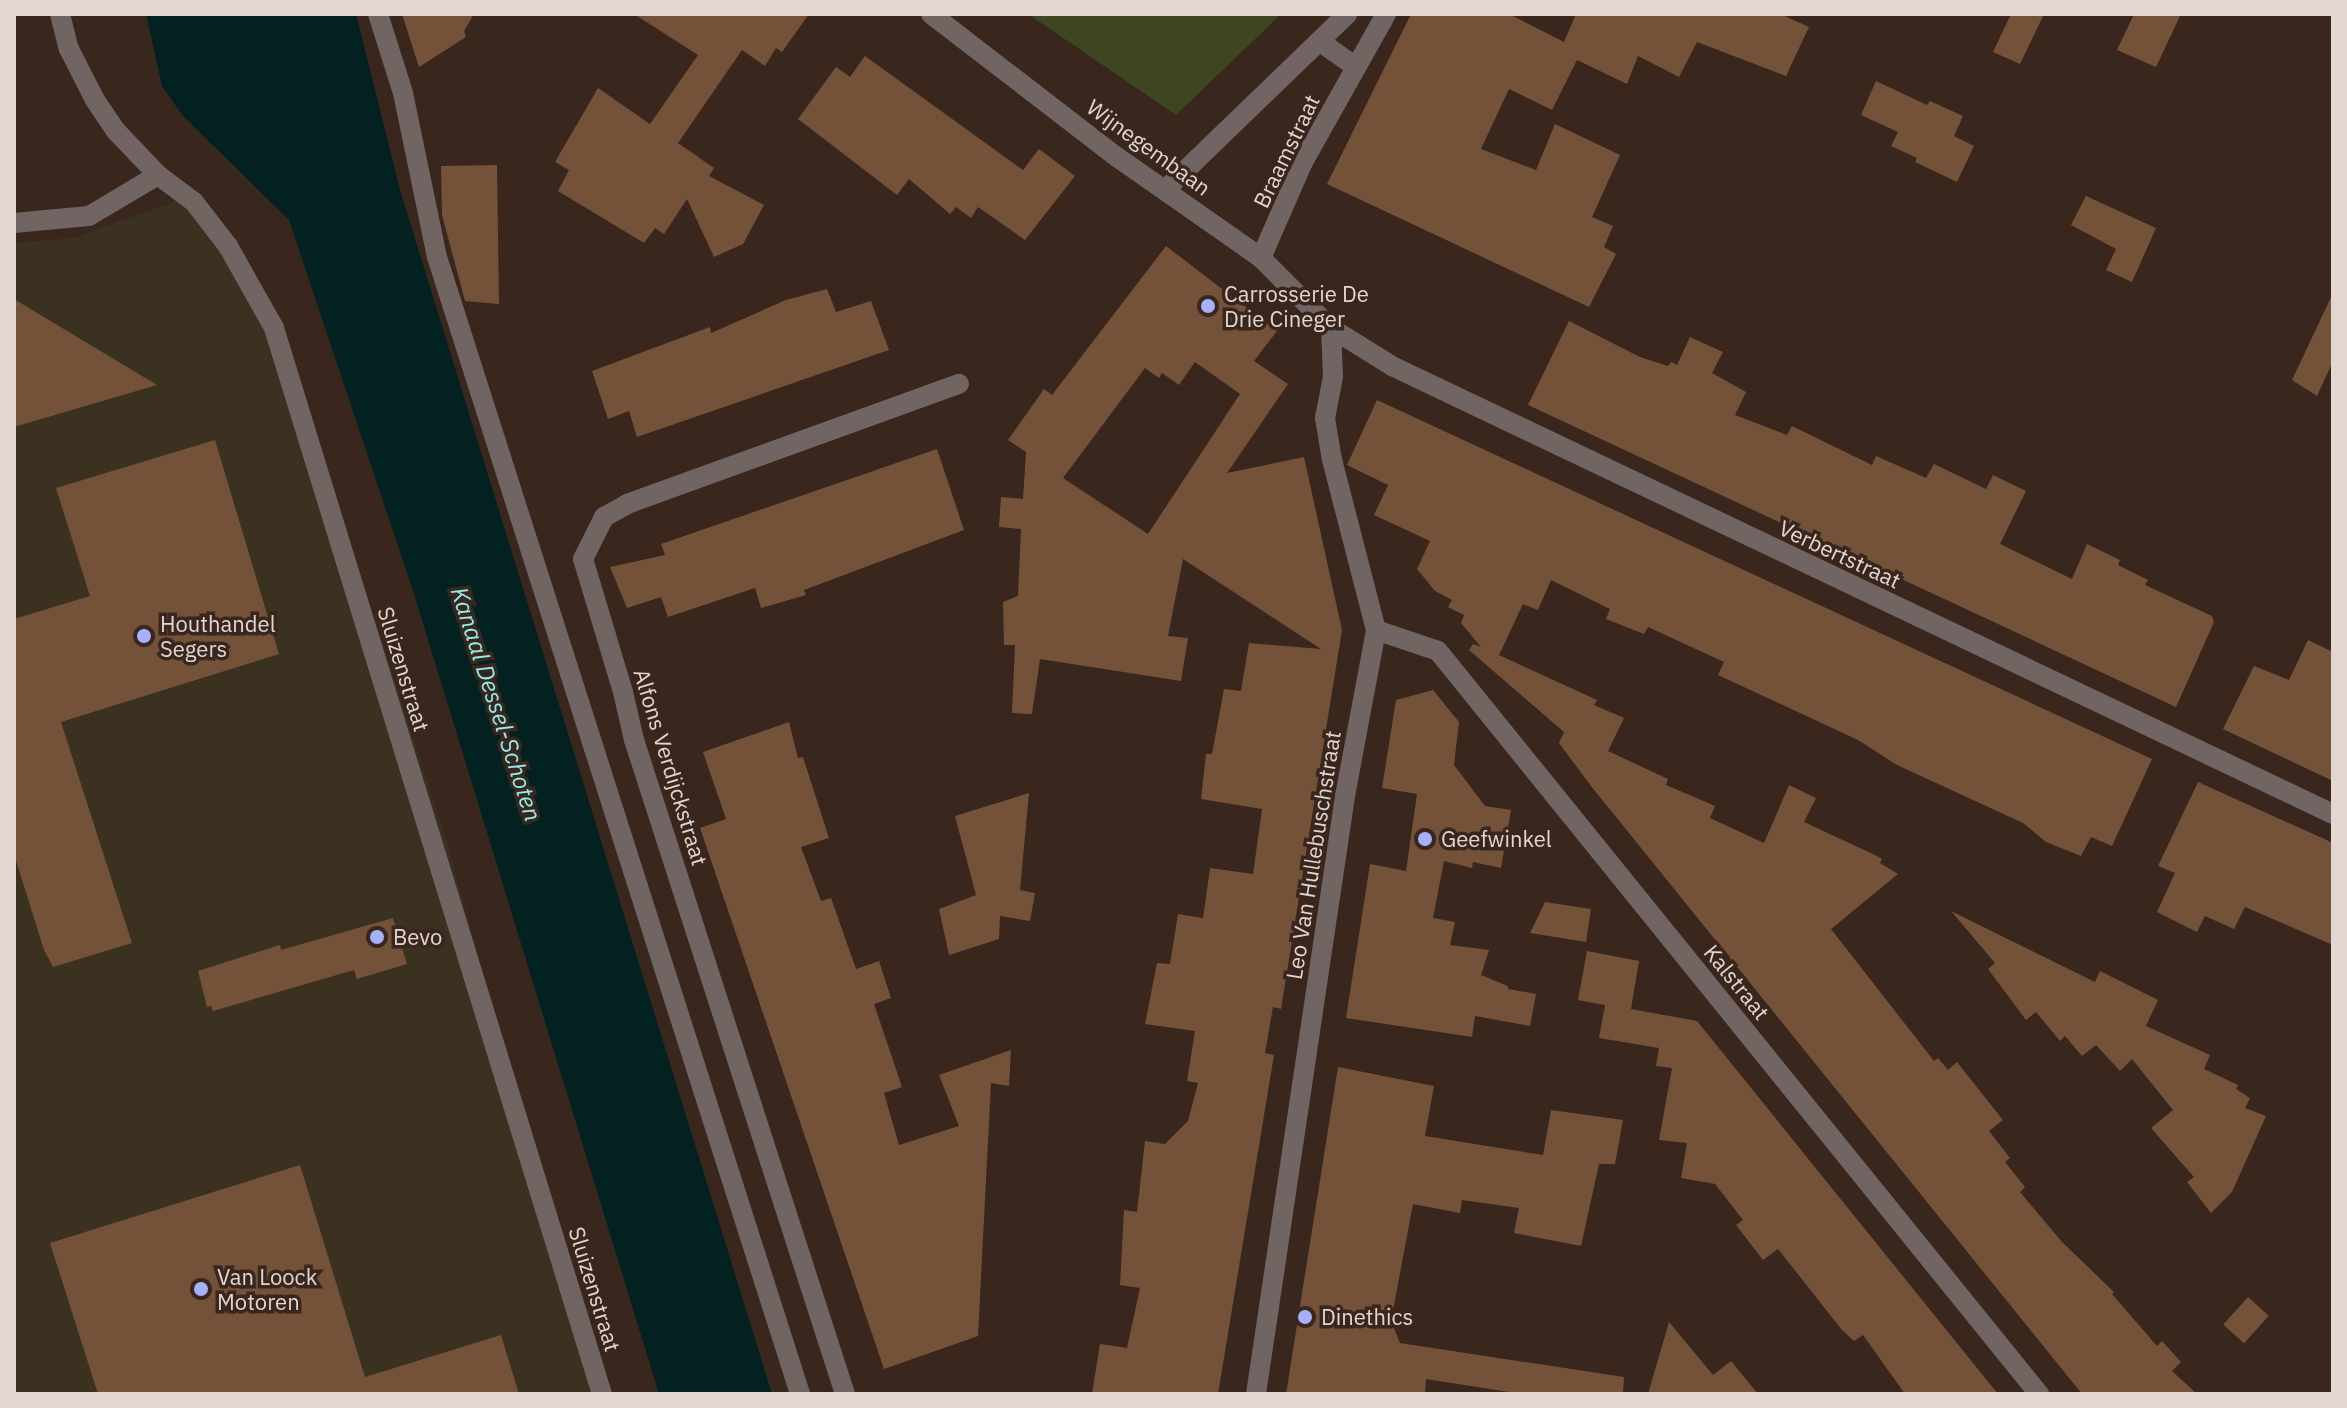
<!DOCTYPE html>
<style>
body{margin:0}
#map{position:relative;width:2347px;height:1408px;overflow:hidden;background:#39261d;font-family:"IBM Plex Sans",sans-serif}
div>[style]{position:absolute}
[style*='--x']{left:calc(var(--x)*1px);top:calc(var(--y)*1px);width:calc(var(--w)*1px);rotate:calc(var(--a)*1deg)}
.industrial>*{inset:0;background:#3a3121}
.green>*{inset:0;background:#3d4521}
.water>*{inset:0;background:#032121}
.building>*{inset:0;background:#745239;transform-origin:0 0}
.minor>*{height:20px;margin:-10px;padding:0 10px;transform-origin:10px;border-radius:10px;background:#706562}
.dots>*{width:22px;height:22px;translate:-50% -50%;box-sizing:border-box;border:4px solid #39261d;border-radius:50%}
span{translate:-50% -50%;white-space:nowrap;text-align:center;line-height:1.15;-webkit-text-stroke:7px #39261d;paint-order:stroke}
.street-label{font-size:22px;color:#e2d6d0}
.poi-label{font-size:22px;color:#e2d6d0}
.left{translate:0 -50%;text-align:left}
.water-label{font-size:24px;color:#90eded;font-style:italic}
.frame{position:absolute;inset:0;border:16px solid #e2d6d0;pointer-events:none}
</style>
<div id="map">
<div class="industrial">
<i style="clip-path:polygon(187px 197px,282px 333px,447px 842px,596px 1394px,14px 1394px,14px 243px,73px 238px)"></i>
</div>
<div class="green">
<i style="clip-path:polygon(1028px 14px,1281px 14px,1176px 115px)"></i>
</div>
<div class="water">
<i style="clip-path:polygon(146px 14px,356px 14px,400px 190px,772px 1394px,659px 1394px,414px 594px,289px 220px,182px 115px,162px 86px)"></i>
</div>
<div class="building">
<i style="clip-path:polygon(402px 14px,474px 14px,464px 31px,466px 37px,419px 67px)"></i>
<i style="clip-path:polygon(634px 14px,809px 14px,782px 52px,776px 48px,765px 66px,742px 50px,678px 143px,714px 168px,709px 176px,764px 205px,743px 244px,714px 257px,687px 199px,664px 234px,655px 228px,644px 243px,558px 191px,569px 170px,555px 162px,598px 88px,650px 124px,698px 55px)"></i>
<i style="clip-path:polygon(1411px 14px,1509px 14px,1564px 42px,1576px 14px,1780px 14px,1809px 27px,1786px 76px,1697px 42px,1679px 77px,1638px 56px,1627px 84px,1577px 60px,1552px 110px,1509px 89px,1481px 149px,1536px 170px,1555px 124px,1620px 155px,1592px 217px,1613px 226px,1604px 247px,1616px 254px,1589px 307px,1327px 184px)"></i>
<i style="clip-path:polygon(2011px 14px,2044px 14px,2020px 64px,1993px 52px)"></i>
<i style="clip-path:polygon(2134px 14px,2181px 14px,2156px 67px,2117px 50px)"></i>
<i style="clip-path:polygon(865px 56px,1023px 170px,1039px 149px,1075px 176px,1025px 240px,978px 207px,971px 218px,956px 207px,950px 214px,909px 179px,897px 195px,798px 119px,836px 67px,850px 77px)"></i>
<i style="clip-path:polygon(1876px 81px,1927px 105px,1930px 101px,1963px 116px,1954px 136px,1974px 146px,1957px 182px,1915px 162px,1917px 158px,1891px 146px,1898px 132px,1861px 115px)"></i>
<i style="clip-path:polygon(497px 165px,499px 304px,465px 301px,442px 215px,441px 166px)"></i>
<i style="clip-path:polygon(2086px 196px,2156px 228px,2132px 282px,2106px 270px,2116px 249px,2071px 225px)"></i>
<i style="clip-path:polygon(evenodd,1166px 246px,1277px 331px,1254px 361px,1288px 384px,1227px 473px,1304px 457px,1342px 630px,1281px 1009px,1273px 1007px,1265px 1053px,1274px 1055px,1218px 1394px,1092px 1394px,1100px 1344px,1127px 1348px,1140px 1288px,1120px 1285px,1124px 1210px,1137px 1212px,1145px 1141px,1165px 1144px,1188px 1121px,1198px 1083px,1187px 1081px,1195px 1031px,1145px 1024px,1157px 963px,1170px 964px,1178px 914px,1203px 918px,1210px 868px,1253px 874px,1262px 809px,1201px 799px,1206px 754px,1212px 754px,1224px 689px,1241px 691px,1249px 643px,1321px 649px,1183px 559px,1168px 636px,1188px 638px,1181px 681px,1040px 659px,1032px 714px,1012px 713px,1015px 645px,1004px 645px,1003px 602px,1018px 596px,1021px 529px,999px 527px,1001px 497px,1023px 499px,1026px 452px,1008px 440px,1044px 389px,1052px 395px,1166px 246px,1195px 362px,1240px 394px,1148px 534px,1063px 478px,1145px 368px,1159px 378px,1162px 373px,1179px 385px,1195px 362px)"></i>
<i style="clip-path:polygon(827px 289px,836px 312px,871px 301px,889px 350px,637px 437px,629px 411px,608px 419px,592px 371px,710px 327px,711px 333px,786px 300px)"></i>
<i style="clip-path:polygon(2333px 293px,2333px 361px,2317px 396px,2292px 380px)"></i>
<i style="clip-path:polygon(14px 299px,157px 385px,14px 427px)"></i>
<i style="clip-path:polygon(1569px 321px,1640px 357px,1668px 366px,1671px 362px,1677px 365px,1690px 337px,1723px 352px,1712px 373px,1746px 392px,1735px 415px,1787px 435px,1792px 426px,1872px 465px,1876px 456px,1926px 478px,1934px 464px,1986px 489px,1993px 475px,2026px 491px,2000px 544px,2072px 579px,2087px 544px,2120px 560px,2118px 565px,2148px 580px,2145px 585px,2212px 616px,2214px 622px,2176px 707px,1528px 405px)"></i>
<i style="clip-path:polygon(1377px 400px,2152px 759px,2112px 846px,2091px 837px,2081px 856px,2046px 842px,2023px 823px,1897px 765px,1858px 740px,1718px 675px,1724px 662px,1648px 627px,1644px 634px,1606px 619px,1610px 609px,1551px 580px,1538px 610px,1523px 604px,1499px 655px,1597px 700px,1594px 705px,1624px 718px,1608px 751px,1668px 779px,1666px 785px,1715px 806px,1710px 818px,1764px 843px,1789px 785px,1816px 798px,1804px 822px,1875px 855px,1882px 859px,1880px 863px,1898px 874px,1831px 929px,1934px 1061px,1938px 1058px,1948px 1070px,1957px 1062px,1987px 1100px,2003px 1120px,1989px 1131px,2010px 1158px,2005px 1162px,2025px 1187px,2020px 1192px,2062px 1242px,2114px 1292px,2112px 1294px,2157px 1346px,2162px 1341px,2181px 1362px,2172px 1371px,2197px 1394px,2082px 1394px,1591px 786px,1559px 743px,1564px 732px,1469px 650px,1473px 644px,1481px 647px,1461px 623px,1464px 615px,1448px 607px,1452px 600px,1435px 591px,1417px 569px,1430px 541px,1374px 515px,1388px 485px,1347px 465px)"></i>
<i style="clip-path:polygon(215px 440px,279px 654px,61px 722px,132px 943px,53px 967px,44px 950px,14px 854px,14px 619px,90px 596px,56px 488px)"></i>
<i style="clip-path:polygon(937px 449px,964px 530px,804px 590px,806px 595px,761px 608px,755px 588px,668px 617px,661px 597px,627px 608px,610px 567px,665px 555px,661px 544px)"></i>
<i style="clip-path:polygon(2308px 640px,2333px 652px,2333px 781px,2223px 729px,2254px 666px,2289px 680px)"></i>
<i style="clip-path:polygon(1433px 690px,1459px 722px,1454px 765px,1485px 806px,1511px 810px,1501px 868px,1473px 862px,1472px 868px,1444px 861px,1433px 918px,1455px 922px,1450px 945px,1489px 950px,1481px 975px,1508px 986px,1508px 989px,1536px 994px,1530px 1026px,1475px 1016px,1472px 1037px,1346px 1018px,1370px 864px,1406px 871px,1417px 794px,1382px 788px,1396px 700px)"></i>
<i style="clip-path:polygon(789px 722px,798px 758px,803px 757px,829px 838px,801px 847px,821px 901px,831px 898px,856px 969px,879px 961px,891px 998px,874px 1004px,902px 1087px,884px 1093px,899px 1145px,959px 1126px,939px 1075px,1011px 1050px,1009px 1086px,991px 1083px,978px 1336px,884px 1369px,700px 828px,726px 819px,703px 752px)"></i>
<i style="clip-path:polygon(2198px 782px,2333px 843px,2333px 945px,2245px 907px,2234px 929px,2205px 916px,2197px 932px,2157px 912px,2175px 873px,2158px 866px)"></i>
<i style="clip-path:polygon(1029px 793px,1020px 890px,1035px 893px,1030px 921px,1000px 916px,999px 939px,949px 955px,939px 909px,976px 895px,955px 816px)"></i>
<i style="clip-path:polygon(1545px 902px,1591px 909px,1586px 942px,1530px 933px)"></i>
<i style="clip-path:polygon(1951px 911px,2095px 982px,2100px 971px,2158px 1000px,2146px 1026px,2210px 1055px,2204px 1069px,2238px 1085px,2236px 1089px,2250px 1098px,2245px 1108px,2266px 1116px,2232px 1192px,2211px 1213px,2187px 1182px,2194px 1177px,2151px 1128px,2173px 1110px,2132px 1059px,2120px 1071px,2096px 1045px,2082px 1056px,2065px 1036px,2060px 1041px,2036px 1012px,2026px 1020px,1988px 969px,1995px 963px)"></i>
<i style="clip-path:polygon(393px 918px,407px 964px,357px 979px,354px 970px,213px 1011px,211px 1006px,207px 1007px,198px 971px,280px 945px,281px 950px)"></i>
<i style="clip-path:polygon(1587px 951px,1639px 961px,1631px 1009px,1697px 1021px,1998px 1394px,1905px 1394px,1863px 1335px,1854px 1341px,1842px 1330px,1778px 1249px,1763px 1260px,1736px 1225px,1743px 1220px,1715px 1184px,1681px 1178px,1687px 1143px,1659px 1140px,1672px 1068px,1656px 1066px,1659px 1048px,1599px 1038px,1605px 1005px,1578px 1000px)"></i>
<i style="clip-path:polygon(1338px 1067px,1434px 1086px,1425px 1136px,1543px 1155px,1551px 1110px,1623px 1120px,1615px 1164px,1599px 1164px,1581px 1246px,1514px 1233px,1519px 1208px,1462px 1200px,1460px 1213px,1413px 1204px,1391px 1321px,1400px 1343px,1624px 1377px,1623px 1394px,1522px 1394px,1426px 1379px,1425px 1394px,1286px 1394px)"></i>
<i style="clip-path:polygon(300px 1165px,365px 1377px,501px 1335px,519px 1394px,98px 1394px,50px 1243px)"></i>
<i style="left:2248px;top:1297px;width:28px;height:37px;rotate:42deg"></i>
<i style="clip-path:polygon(1669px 1322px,1713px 1375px,1731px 1361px,1758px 1394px,1648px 1394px)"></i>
</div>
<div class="minor">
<i style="--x:60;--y:14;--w:36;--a:76"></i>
<i style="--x:69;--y:49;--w:57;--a:63"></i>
<i style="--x:95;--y:100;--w:37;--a:56"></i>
<i style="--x:116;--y:131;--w:61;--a:46.3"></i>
<i style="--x:158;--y:175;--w:45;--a:36.9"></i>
<i style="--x:194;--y:202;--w:56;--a:52.3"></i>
<i style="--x:228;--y:246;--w:94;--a:60.7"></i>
<i style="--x:274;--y:328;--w:1115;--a:72.9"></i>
<i style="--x:378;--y:14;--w:83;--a:72.4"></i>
<i style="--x:403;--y:93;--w:167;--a:78.3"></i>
<i style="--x:437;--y:257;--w:1194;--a:72.29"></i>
<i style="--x:931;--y:14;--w:235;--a:37.6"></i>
<i style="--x:1117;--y:157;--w:176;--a:35"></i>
<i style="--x:1261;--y:258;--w:99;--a:45"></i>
<i style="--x:1331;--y:328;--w:72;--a:31.9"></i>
<i style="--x:1392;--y:366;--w:1042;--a:25.46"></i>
<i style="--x:1319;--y:41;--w:45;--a:35.1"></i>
<i style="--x:1166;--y:189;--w:252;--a:-44"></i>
<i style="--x:14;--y:223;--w:75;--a:-5.3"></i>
<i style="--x:89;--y:216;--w:80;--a:-30.7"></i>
<i style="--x:1261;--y:258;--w:105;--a:-66.4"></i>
<i style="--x:1303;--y:162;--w:170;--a:-60.7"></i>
<i style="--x:1376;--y:630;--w:65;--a:18.7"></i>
<i style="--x:1438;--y:651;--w:956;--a:51.03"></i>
<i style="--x:845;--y:1394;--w:687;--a:-107.88"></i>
<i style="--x:634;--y:740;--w:49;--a:-102.9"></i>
<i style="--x:623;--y:692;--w:139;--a:-106.7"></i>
<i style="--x:583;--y:559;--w:47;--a:-63.4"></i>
<i style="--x:604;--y:517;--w:26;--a:-29"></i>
<i style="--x:627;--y:504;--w:353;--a:-19.9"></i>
<i style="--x:1256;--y:1394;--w:605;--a:-81.53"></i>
<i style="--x:1345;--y:796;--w:169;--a:-79.4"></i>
<i style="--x:1376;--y:630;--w:176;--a:-104.5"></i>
<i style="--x:1332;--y:460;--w:43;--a:-99.5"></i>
<i style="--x:1325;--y:418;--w:42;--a:-79"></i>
<i style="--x:1333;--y:377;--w:49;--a:-92.3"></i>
</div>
<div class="dots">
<i style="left:1208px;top:306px;background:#a5b1fc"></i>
<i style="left:144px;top:636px;background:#a5b1fc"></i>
<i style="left:1425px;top:839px;background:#a5b1fc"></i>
<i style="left:377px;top:937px;background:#a5b1fc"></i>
<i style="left:201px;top:1289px;background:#a5b1fc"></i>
<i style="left:1305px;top:1317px;background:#a5b1fc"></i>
</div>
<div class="street-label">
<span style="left:1149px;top:147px;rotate:36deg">Wijnegembaan</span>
<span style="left:1286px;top:151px;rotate:-64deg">Braamstraat</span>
<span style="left:1840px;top:554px;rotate:25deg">Verbertstraat</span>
<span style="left:404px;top:669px;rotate:73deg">Sluizenstraat</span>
<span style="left:671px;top:767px;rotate:73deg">Alfons Verdijckstraat</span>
<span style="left:1313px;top:855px;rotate:-81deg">Leo Van Hullebuschstraat</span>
<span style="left:1737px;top:982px;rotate:51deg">Kalstraat</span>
<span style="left:595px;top:1289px;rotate:73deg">Sluizenstraat</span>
</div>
<div class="poi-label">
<span class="left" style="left:1224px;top:306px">Carrosserie De<br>Drie Cineger</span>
<span class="left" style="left:160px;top:636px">Houthandel<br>Segers</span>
<span class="left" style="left:1441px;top:839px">Geefwinkel</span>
<span class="left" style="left:393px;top:937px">Bevo</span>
<span class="left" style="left:217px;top:1289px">Van Loock<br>Motoren</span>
<span class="left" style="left:1321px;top:1317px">Dinethics</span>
</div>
<div class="water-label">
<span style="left:496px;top:704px;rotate:72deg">Kanaal Dessel-Schoten</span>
</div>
<div class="frame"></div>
</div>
